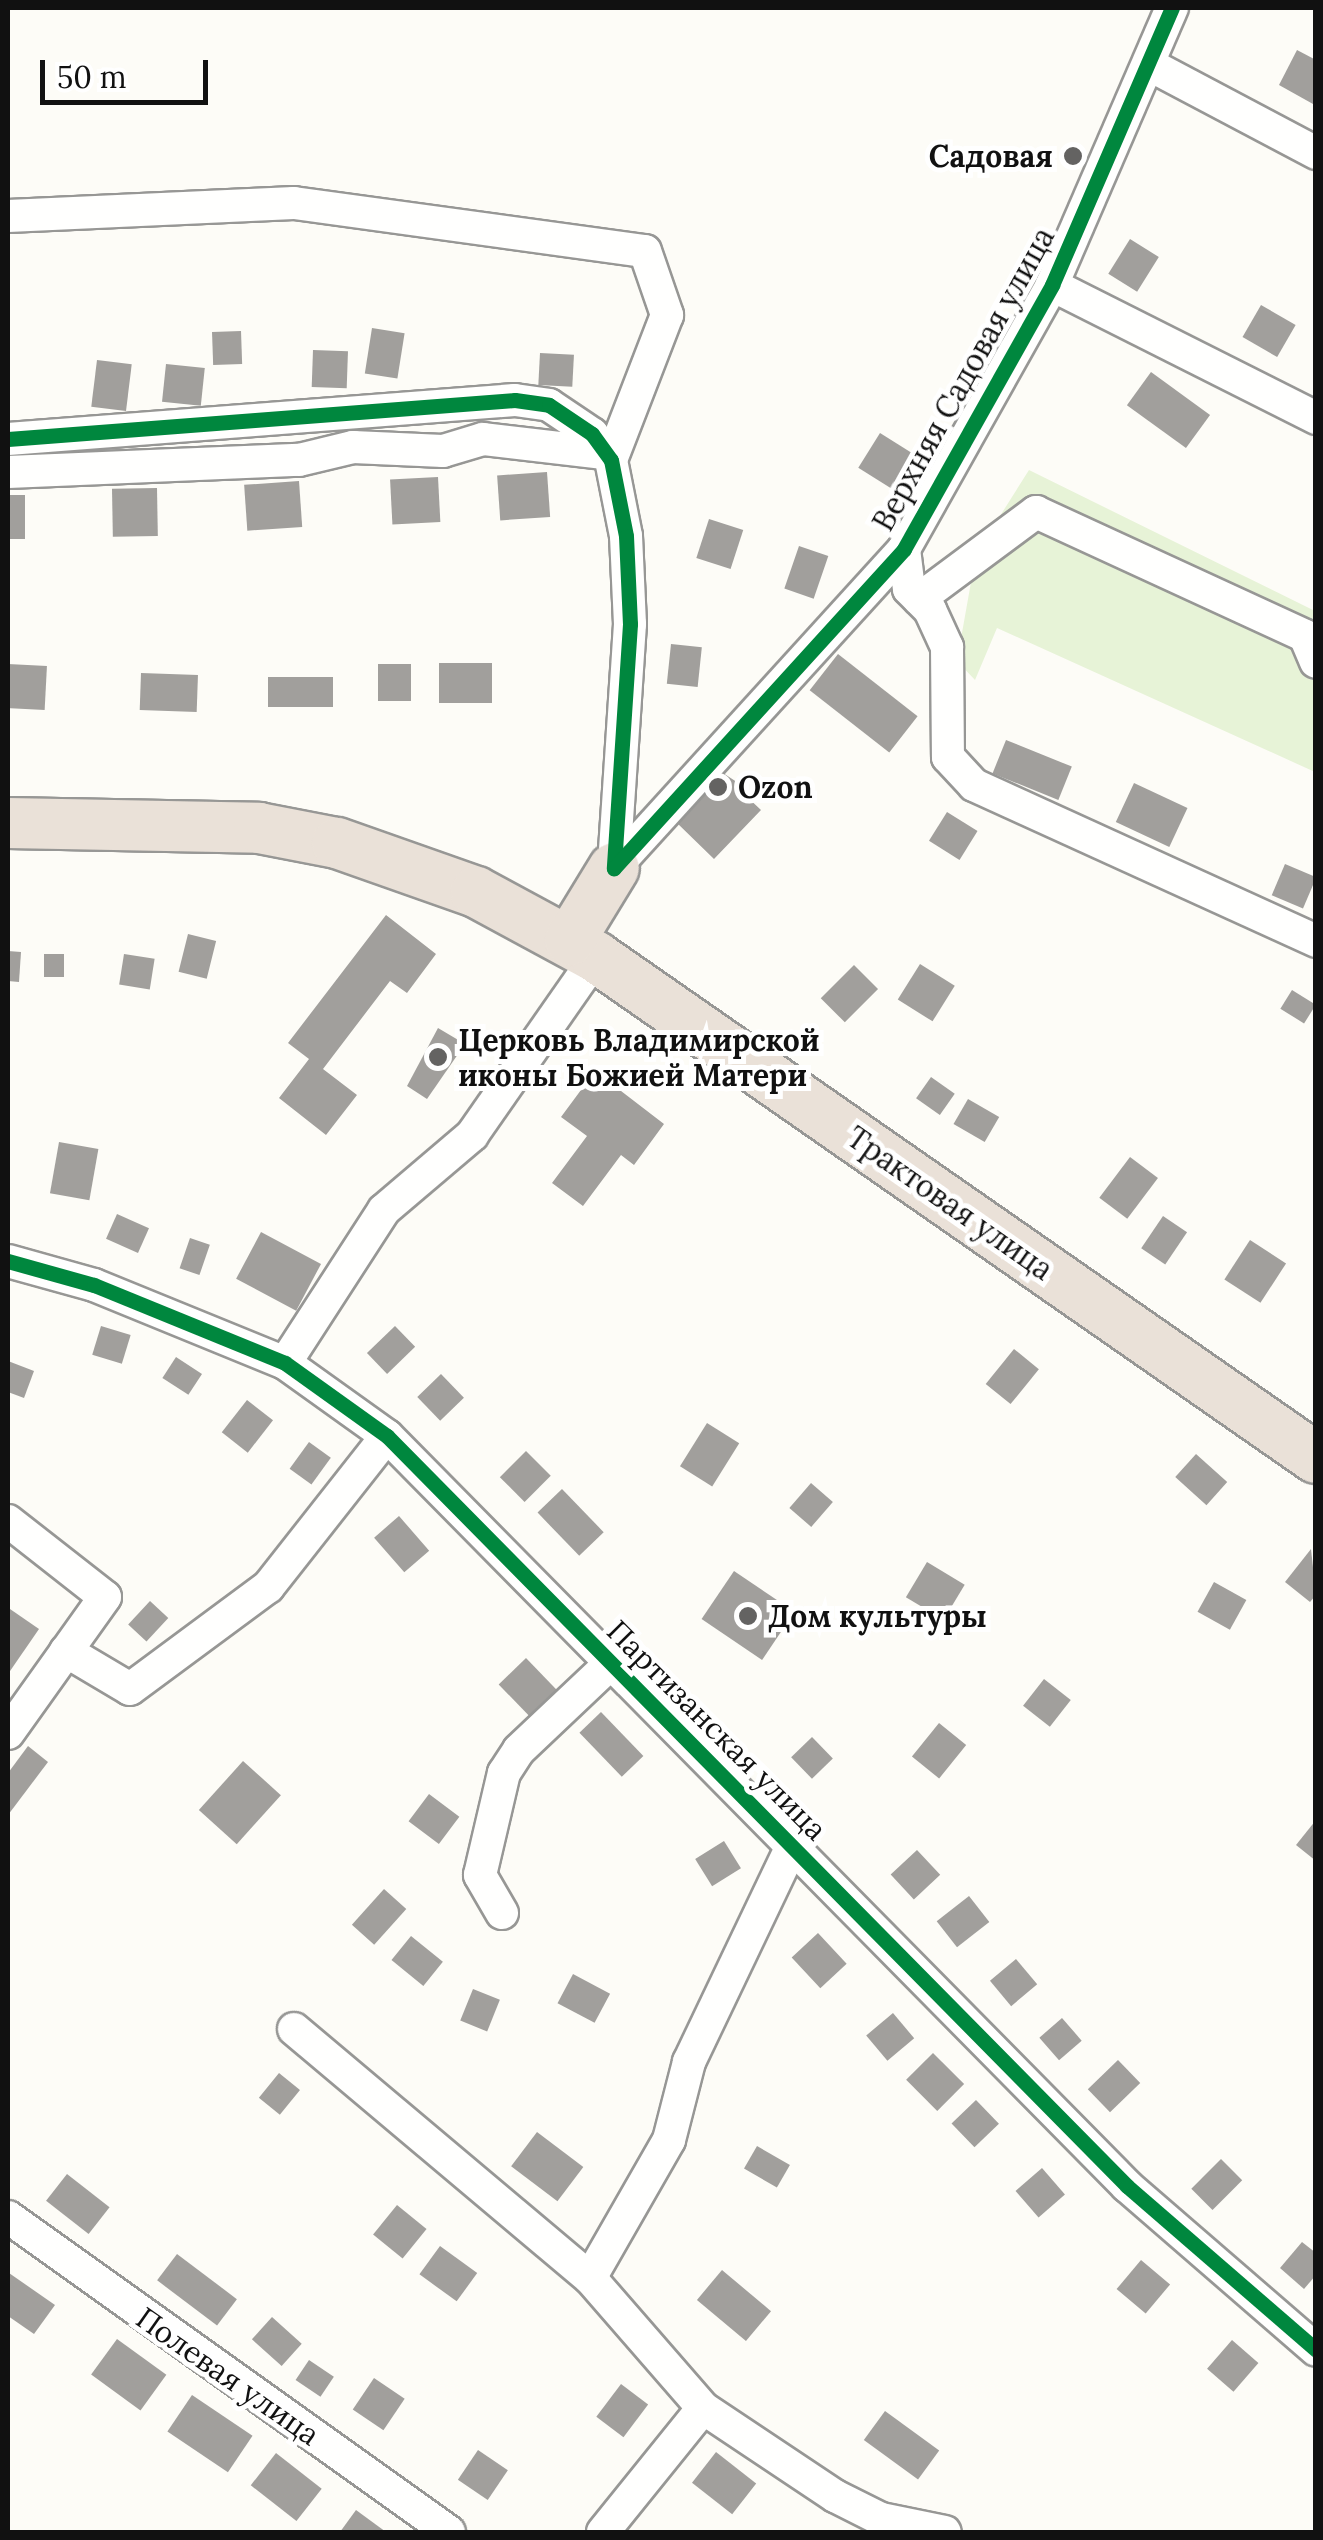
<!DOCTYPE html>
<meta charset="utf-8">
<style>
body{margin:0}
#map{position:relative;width:1323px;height:2540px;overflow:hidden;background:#fdfcf7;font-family:Lora,serif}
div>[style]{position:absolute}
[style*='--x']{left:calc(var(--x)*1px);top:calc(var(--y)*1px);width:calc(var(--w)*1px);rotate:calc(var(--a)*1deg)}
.green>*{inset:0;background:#e7f3d7}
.building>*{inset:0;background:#a19f9c;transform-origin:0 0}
.roads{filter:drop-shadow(2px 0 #979795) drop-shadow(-2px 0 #979795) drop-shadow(0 2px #979795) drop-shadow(0 -2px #979795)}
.minor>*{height:32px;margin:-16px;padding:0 16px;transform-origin:16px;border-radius:16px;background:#fffffe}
.highway>*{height:50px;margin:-25px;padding:0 25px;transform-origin:25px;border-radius:25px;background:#eae1d8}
.cycleway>*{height:15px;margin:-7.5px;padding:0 7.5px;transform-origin:7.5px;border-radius:7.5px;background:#00873e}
.dots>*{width:28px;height:28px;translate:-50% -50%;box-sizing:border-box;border:5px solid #fff;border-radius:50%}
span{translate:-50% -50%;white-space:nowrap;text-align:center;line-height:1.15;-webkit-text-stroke:10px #fff;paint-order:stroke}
.poi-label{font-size:30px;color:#111;font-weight:700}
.right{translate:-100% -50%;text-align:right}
.left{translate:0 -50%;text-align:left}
.street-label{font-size:30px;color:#111}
.frame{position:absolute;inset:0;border:10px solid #111;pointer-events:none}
.scale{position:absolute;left:40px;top:60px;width:168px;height:45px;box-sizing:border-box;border:5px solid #111;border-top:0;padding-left:12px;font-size:30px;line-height:35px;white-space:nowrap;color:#111;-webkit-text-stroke:8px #fff;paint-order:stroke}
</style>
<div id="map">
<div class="green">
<i style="clip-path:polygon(1029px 470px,1315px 611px,1315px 772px,997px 628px,975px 680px,957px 661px,976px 554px)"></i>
</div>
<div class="building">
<i style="clip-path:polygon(1297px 50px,1316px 60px,1313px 104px,1279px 85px)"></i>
<i style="left:1130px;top:239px;width:34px;height:41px;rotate:32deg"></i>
<i style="left:1261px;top:305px;width:40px;height:37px;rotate:30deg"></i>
<i style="left:372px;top:328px;width:33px;height:46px;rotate:9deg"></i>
<i style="left:241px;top:331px;width:33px;height:29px;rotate:88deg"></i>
<i style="left:313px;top:350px;width:35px;height:37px;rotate:2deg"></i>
<i style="left:540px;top:353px;width:34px;height:32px;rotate:3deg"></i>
<i style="left:97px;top:360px;width:35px;height:47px;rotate:7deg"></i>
<i style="left:166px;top:364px;width:39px;height:38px;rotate:6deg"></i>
<i style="left:1151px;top:372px;width:73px;height:41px;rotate:36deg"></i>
<i style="left:880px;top:433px;width:47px;height:41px;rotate:32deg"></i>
<i style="left:547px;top:472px;width:45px;height:50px;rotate:86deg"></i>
<i style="left:438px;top:477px;width:45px;height:48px;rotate:87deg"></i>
<i style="left:299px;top:481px;width:46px;height:55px;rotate:86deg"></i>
<i style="left:157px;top:488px;width:48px;height:45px;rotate:89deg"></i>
<i style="left:8px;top:495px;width:17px;height:44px"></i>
<i style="left:709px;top:519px;width:36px;height:41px;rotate:18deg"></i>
<i style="left:799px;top:546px;width:31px;height:45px;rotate:19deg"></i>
<i style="left:671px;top:644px;width:31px;height:40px;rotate:6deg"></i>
<i style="left:838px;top:654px;width:101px;height:46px;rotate:38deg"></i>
<i style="left:439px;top:663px;width:53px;height:40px"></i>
<i style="left:8px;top:664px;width:39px;height:44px;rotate:3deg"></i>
<i style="left:378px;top:664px;width:33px;height:37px"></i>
<i style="left:141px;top:673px;width:57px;height:37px;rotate:2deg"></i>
<i style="left:268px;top:677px;width:65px;height:30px"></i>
<i style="left:1006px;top:740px;width:71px;height:36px;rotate:22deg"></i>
<i style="clip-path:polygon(723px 773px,749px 790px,745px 795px,761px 810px,714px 859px,676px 822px)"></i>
<i style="left:1134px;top:783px;width:59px;height:43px;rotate:25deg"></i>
<i style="left:947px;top:812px;width:36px;height:34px;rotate:32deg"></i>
<i style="left:1285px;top:864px;width:34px;height:34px;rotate:23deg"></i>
<i style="clip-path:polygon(386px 915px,436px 954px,407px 993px,390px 981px,323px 1069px,357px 1095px,326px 1135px,279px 1098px,309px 1059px,288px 1043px)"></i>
<i style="left:188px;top:934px;width:29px;height:39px;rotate:14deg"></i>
<i style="clip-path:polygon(8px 951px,21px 952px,19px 982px,8px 981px)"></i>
<i style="left:44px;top:954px;width:20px;height:23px"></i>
<i style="left:124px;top:954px;width:31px;height:31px;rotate:9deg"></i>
<i style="left:920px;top:964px;width:41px;height:42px;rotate:32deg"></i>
<i style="left:854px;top:965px;width:34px;height:47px;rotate:45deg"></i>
<i style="left:1292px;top:990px;width:28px;height:22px;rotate:32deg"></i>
<i style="clip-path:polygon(438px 1028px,465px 1044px,427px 1099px,407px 1086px)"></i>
<i style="clip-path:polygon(595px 1071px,664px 1124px,634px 1165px,621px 1155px,583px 1206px,552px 1183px,587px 1136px,561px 1117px)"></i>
<i style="left:931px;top:1077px;width:29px;height:26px;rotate:35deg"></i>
<i style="left:968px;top:1099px;width:36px;height:29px;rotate:30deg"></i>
<i style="left:59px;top:1142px;width:40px;height:52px;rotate:10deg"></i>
<i style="left:1130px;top:1157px;width:35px;height:51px;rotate:37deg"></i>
<i style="left:117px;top:1214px;width:35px;height:27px;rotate:24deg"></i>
<i style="left:1163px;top:1216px;width:29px;height:39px;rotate:34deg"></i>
<i style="left:261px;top:1232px;width:68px;height:53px;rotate:28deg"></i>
<i style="left:190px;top:1238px;width:21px;height:32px;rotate:19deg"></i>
<i style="left:1250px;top:1240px;width:43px;height:47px;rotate:33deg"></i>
<i style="left:101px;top:1326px;width:31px;height:30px;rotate:17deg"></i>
<i style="left:395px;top:1326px;width:29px;height:39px;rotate:46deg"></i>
<i style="left:1014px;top:1349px;width:32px;height:45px;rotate:39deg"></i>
<i style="left:176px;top:1357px;width:31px;height:25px;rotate:33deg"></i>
<i style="clip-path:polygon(8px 1361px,34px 1371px,24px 1398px,8px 1392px)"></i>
<i style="left:441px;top:1374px;width:33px;height:33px;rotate:46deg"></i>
<i style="left:247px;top:1400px;width:33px;height:41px;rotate:38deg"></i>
<i style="left:707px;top:1423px;width:38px;height:51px;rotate:32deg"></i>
<i style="left:309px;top:1442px;width:27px;height:33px;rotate:36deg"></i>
<i style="left:526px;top:1451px;width:35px;height:37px;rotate:45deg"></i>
<i style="left:1196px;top:1454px;width:42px;height:31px;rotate:42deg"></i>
<i style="left:811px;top:1483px;width:29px;height:33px;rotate:41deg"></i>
<i style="left:562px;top:1489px;width:60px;height:34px;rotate:46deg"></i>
<i style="left:399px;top:1516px;width:46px;height:33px;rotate:49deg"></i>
<i style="clip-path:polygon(1311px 1549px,1316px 1595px,1310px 1602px,1285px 1582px)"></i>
<i style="left:927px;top:1562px;width:44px;height:41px;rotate:31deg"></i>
<i style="left:734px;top:1571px;width:73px;height:58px;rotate:34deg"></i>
<i style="left:1214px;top:1582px;width:37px;height:34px;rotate:29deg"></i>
<i style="left:150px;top:1601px;width:25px;height:32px;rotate:43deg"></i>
<i style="clip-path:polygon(10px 1609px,39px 1629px,8px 1674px,8px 1613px)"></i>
<i style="left:526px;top:1658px;width:60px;height:38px;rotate:46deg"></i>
<i style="left:1044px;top:1679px;width:34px;height:34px;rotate:38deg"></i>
<i style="left:601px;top:1712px;width:61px;height:30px;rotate:46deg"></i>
<i style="left:939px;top:1723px;width:35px;height:43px;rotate:39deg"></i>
<i style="left:812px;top:1737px;width:30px;height:29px;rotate:46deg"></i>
<i style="clip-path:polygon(28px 1746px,48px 1762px,8px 1815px,8px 1773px)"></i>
<i style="left:243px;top:1761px;width:51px;height:66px;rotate:42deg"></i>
<i style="left:429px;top:1794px;width:38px;height:34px;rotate:37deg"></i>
<i style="clip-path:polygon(1316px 1820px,1316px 1861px,1296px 1845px)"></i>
<i style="left:724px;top:1841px;width:32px;height:34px;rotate:58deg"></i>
<i style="left:917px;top:1850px;width:34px;height:36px;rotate:47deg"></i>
<i style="left:384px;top:1889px;width:30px;height:48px;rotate:42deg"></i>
<i style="left:969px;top:1896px;width:33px;height:41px;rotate:52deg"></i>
<i style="left:818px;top:1933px;width:42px;height:36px;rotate:47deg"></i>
<i style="left:411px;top:1936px;width:41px;height:31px;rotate:39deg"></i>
<i style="left:1016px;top:1959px;width:33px;height:34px;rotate:50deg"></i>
<i style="left:573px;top:1974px;width:42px;height:33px;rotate:28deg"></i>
<i style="left:473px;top:1989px;width:29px;height:34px;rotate:22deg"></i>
<i style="left:893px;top:2013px;width:33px;height:35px;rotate:50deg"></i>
<i style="left:1062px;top:2018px;width:30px;height:30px;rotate:49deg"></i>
<i style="left:933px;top:2053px;width:44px;height:38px;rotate:45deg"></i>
<i style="left:1118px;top:2060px;width:32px;height:42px;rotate:46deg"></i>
<i style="left:279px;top:2073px;width:27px;height:32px;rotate:39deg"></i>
<i style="left:976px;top:2100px;width:33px;height:34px;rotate:46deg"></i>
<i style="left:537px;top:2132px;width:58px;height:43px;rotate:37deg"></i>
<i style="left:757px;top:2146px;width:38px;height:26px;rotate:30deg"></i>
<i style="left:1221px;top:2159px;width:30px;height:42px;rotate:45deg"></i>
<i style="left:1042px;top:2168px;width:35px;height:35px;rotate:49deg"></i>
<i style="left:67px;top:2174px;width:54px;height:34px;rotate:38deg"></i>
<i style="left:397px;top:2205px;width:38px;height:38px;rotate:39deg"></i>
<i style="clip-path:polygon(1302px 2242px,1316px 2253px,1316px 2275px,1304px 2289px,1280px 2268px)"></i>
<i style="left:440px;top:2246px;width:46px;height:35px;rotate:36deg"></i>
<i style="left:177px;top:2254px;width:75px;height:33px;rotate:37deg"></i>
<i style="left:1141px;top:2260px;width:38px;height:38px;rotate:40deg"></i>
<i style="left:722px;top:2270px;width:64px;height:39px;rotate:40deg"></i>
<i style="clip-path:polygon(9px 2273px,55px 2305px,34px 2334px,8px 2316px)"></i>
<i style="left:272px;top:2317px;width:40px;height:30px;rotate:42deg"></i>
<i style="left:117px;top:2339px;width:61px;height:44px;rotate:36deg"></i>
<i style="left:1232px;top:2340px;width:35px;height:38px;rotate:41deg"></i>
<i style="left:309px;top:2360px;width:30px;height:24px;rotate:34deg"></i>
<i style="left:374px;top:2378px;width:37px;height:38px;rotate:34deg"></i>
<i style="left:621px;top:2384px;width:34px;height:41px;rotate:37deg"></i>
<i style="left:192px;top:2395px;width:73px;height:44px;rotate:34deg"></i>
<i style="left:885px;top:2411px;width:67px;height:36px;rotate:36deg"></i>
<i style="left:478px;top:2450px;width:36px;height:36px;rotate:34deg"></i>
<i style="left:716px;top:2452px;width:51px;height:39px;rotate:38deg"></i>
<i style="left:276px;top:2453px;width:58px;height:41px;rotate:38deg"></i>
<i style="clip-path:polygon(356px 2510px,386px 2532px,340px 2532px)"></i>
</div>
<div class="roads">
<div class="minor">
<i style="--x:1150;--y:65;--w:188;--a:27.9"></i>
<i style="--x:8;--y:216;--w:286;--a:-2.6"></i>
<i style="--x:294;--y:203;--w:354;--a:7.8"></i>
<i style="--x:645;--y:251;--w:68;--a:71"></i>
<i style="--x:667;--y:315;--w:155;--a:111.1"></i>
<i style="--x:1052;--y:285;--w:296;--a:26.7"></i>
<i style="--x:8;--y:439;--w:508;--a:-4.4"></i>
<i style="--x:515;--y:400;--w:34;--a:8"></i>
<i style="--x:549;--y:405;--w:52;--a:34"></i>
<i style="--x:592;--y:434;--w:32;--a:54"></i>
<i style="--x:611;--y:460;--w:77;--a:78.8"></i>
<i style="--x:626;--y:536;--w:88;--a:87.4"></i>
<i style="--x:630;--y:624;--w:245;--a:93.8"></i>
<i style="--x:8;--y:472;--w:291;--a:-2.4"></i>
<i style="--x:299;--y:460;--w:56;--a:-13.5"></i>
<i style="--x:353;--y:447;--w:90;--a:2.5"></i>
<i style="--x:443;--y:451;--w:42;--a:-16.7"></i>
<i style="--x:483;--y:439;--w:121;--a:6.7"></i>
<i style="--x:904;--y:549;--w:40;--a:82.9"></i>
<i style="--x:909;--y:589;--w:30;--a:45"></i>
<i style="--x:930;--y:610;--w:41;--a:65.3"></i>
<i style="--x:947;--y:647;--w:110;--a:89.5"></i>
<i style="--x:948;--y:757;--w:38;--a:47"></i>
<i style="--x:974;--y:785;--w:376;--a:24.5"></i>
<i style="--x:919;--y:599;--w:146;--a:-36.6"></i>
<i style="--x:1036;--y:512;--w:296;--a:24.7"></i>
<i style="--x:1305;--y:636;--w:28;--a:67"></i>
<i style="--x:614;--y:868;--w:431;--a:-47.7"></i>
<i style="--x:904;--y:549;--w:303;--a:-60.7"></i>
<i style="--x:1052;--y:285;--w:302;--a:-66.6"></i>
<i style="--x:8;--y:1261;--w:89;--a:15.6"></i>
<i style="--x:94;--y:1285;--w:206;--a:22.2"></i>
<i style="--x:285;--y:1363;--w:125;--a:35.6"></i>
<i style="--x:387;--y:1436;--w:1054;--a:45.38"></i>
<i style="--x:1127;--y:2186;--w:250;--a:40.9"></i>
<i style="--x:285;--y:1363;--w:182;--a:-57.1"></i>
<i style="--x:384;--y:1210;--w:116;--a:-40.4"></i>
<i style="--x:472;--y:1135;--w:217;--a:-55.1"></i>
<i style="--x:8;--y:1521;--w:123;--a:38.1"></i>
<i style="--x:105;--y:1597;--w:167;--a:125.5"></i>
<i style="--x:66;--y:1651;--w:74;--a:30.7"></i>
<i style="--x:130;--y:1689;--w:172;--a:-36.5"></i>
<i style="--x:268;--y:1587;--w:192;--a:-51.8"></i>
<i style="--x:502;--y:1913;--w:44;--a:-120.1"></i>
<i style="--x:480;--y:1875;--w:105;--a:-76.8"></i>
<i style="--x:504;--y:1773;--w:27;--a:-57"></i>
<i style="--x:519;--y:1750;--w:128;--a:-43.4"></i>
<i style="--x:294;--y:2029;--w:387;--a:40.1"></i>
<i style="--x:590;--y:2278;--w:172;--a:49"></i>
<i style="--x:703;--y:2408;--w:159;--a:33.7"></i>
<i style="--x:835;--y:2496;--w:51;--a:26.6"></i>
<i style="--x:881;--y:2519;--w:65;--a:11.5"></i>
<i style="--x:8;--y:2217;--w:542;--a:35.54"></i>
<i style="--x:590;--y:2278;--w:159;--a:-60.2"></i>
<i style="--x:669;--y:2140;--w:81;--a:-75.6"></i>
<i style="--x:689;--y:2062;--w:239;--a:-64.5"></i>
<i style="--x:603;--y:2532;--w:159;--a:-51.1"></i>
</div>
<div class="highway">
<i style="--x:8;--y:823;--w:251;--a:1.1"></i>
<i style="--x:259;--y:828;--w:79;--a:10.9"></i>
<i style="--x:337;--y:843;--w:147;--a:19.4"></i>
<i style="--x:476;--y:892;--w:136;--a:28.4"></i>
<i style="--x:596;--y:957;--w:877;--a:34.83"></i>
<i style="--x:570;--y:940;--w:84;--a:-58.6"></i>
</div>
</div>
<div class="cycleway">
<i style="--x:8;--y:439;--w:508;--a:-4.4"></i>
<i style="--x:515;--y:400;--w:34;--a:8"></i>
<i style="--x:549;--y:405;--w:52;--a:34"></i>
<i style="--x:592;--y:434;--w:32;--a:54"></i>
<i style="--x:611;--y:460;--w:77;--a:78.8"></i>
<i style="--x:626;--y:536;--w:88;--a:87.4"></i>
<i style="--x:630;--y:624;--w:245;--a:93.8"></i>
<i style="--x:614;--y:868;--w:431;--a:-47.7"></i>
<i style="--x:904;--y:549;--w:303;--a:-60.7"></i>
<i style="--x:1052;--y:285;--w:302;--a:-66.6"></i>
<i style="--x:8;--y:1261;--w:89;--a:15.6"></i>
<i style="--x:94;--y:1285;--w:206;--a:22.2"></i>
<i style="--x:285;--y:1363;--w:125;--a:35.6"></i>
<i style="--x:387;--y:1436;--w:1054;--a:45.38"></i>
<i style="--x:1127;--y:2186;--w:250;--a:40.9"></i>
</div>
<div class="dots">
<i style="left:1073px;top:156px;background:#646362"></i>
<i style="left:718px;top:787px;background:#646362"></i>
<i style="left:438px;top:1057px;background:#646362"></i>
<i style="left:748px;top:1616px;background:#646362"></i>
</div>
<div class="poi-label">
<span class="right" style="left:1053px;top:156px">Садовая</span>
<span class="left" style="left:738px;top:787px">Ozon</span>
<span class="left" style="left:458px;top:1057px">Церковь Владимирской<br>иконы Божией Матери</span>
<span class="left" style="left:768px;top:1616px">Дом культуры</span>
</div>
<div class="street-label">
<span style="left:963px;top:379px;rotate:-61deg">Верхняя Садовая улица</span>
<span style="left:950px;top:1203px;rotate:35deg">Трактовая улица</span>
<span style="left:717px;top:1730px;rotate:45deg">Партизанская улица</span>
<span style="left:228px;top:2376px;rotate:35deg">Полевая улица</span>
</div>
<div class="frame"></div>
<div class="scale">50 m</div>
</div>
